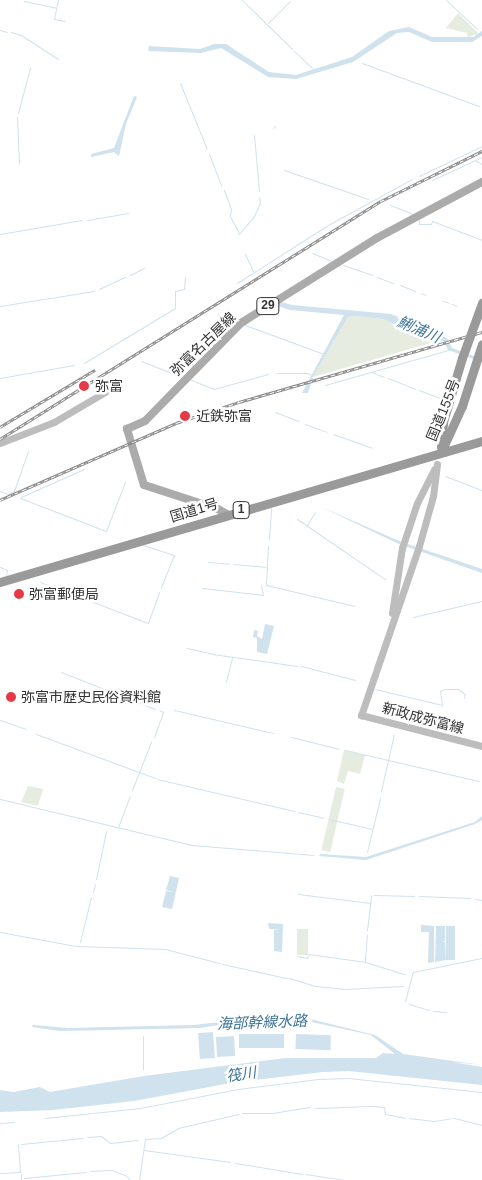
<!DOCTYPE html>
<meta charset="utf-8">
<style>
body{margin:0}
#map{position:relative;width:482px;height:1180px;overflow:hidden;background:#fff;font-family:Arial,"Noto Sans JP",sans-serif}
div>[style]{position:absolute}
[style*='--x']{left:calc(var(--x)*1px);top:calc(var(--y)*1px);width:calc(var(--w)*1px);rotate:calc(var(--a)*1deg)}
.green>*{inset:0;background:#e6ecdf;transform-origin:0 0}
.water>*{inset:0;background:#cfe2ee;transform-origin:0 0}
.stream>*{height:1px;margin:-0.5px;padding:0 0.5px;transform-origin:0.5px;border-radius:0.5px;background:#cfe2ee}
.secondary>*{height:7px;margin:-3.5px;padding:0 3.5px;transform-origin:3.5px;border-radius:3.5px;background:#bdbdbd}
.primary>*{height:8px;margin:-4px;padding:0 4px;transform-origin:4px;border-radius:4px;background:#ababab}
.highway>*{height:9px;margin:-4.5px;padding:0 4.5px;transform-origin:4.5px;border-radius:4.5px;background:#9a9a9a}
.rail>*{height:3px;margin-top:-1.5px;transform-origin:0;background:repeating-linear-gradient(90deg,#fff 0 4px,#888 0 8px);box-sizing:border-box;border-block:1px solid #888}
.highway-bridge>*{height:9px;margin:-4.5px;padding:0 4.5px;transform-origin:4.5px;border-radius:4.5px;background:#9a9a9a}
.dots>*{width:14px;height:14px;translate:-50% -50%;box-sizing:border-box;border:2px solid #fff;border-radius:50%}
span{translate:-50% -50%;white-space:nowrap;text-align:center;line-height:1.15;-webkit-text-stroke:5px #fff;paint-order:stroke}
.shield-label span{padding:1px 4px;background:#fff;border:1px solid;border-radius:4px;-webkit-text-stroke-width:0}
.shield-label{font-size:12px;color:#333;font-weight:700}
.street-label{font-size:14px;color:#333}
.poi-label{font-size:14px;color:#333}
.left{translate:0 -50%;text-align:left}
.water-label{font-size:15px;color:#3f7597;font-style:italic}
</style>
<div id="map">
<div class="green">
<i style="clip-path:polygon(458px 13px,477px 32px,478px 34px,468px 37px,467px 33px,446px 28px)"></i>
<i style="clip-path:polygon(354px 316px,383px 319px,434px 342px,313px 377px,348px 317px)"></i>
<i style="clip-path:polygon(344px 750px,365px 755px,360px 774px,348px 771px,344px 784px,337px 781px)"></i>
<i style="clip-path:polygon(28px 786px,43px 789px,38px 806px,21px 802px)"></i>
<i style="left:336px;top:787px;width:9px;height:65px;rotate:13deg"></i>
<i style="left:297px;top:929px;width:11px;height:26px"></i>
</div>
<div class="water">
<i style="clip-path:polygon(409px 27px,432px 37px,473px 37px,482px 31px,482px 36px,472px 42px,432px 42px,409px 32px,397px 33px,353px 62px,296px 79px,268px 77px,221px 48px,201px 53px,148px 51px,149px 46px,200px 49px,214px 44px,226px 44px,269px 72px,296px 75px,352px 57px,389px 31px)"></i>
<i style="clip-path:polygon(134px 96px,137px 97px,126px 124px,119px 156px,114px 152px,91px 157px,91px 154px,114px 148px)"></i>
<i style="clip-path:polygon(278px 301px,292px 305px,391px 314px,442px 335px,447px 338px,452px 348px,482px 359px,482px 362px,448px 350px,444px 341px,434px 342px,383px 319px,354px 316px,348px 317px,313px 377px,308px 393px,302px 393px,344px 315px,290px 310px,278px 306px)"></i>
<i style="clip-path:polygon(317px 505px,399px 541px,482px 569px,482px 573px,399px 544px)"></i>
<i style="clip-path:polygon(265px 624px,274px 626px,267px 654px,257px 652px,257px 638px,253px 637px,254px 630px,258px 631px,257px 636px,262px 639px)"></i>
<i style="clip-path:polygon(482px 816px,482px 820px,475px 824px,366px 860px,319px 856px,320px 854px,366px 857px,475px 822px)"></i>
<i style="clip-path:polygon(170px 876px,179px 878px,172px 909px,162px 907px,166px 891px,173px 892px,166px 890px)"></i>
<i style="clip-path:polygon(268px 923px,283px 924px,282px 952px,274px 951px,274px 930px,281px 930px,269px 929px)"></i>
<i style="clip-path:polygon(421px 925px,434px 926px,434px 962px,428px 963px,429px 932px,421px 932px)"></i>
<i style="clip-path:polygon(436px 926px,445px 926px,445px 941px,441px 941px,445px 942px,446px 960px,435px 962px)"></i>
<i style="left:446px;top:926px;width:9px;height:34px"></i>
<i style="clip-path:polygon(302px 1017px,375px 1035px,403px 1054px,482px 1065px,452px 1062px,482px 1067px,482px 1085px,349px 1071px,323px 1072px,236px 1082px,134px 1101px,53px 1110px,0 1112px,0 1090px,13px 1092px,40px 1087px,50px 1092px,144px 1076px,286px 1058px,376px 1058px,383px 1053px,395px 1054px,371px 1035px,298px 1019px,244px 1021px,200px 1028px,60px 1031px,32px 1027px,33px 1025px,68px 1028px,194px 1025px,244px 1019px)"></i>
<i style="left:213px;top:1032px;width:26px;height:15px;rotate:86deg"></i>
<i style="left:284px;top:1034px;width:14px;height:45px;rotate:90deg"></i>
<i style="left:296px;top:1034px;width:35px;height:15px;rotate:2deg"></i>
<i style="left:234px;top:1036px;width:20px;height:18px;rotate:87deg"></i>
</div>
<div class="stream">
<i style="--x:58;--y:0;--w:19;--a:102"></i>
<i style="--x:54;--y:19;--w:11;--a:10"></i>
<i style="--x:242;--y:0;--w:70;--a:44.4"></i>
<i style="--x:446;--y:0;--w:42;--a:43.1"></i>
<i style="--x:24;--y:1;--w:33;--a:12"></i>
<i style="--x:268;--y:23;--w:31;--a:-45"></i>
<i style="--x:0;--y:30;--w:7;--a:16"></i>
<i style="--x:11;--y:32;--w:10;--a:17"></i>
<i style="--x:21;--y:35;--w:44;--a:33"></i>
<i style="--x:294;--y:51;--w:25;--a:43"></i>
<i style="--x:362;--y:63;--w:125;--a:20.2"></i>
<i style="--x:180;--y:83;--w:71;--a:67.8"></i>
<i style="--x:18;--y:113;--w:47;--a:-75.1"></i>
<i style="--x:17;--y:117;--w:47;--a:87.6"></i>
<i style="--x:273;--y:128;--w:3;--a:-45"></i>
<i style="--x:254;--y:135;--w:56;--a:84.9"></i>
<i style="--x:209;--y:154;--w:34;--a:69"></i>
<i style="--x:476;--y:161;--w:7;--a:27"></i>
<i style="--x:284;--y:170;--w:89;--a:19"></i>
<i style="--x:419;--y:176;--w:70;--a:-25.5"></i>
<i style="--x:432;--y:180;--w:55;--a:-24.7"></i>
<i style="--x:224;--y:190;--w:20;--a:70"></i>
<i style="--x:231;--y:209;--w:7;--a:98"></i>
<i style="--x:230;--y:216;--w:20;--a:63"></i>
<i style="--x:239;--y:234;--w:23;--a:-50"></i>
<i style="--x:254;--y:216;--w:14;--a:-65"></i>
<i style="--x:260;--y:203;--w:6;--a:-99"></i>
<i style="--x:390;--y:205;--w:25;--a:21"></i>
<i style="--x:87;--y:220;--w:42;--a:-9.7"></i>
<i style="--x:419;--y:220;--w:4;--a:90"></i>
<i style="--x:419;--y:224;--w:12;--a:0"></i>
<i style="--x:431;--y:224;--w:3;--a:-72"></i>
<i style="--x:432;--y:221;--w:53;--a:20.8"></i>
<i style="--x:0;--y:234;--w:83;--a:-9.7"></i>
<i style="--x:312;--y:253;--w:22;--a:22"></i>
<i style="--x:245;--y:254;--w:19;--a:65"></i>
<i style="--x:343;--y:265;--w:31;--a:19"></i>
<i style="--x:130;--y:275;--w:16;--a:-27"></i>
<i style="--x:377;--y:277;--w:17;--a:21"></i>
<i style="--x:237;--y:283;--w:108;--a:-32.5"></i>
<i style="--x:328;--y:225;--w:96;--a:-28.7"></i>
<i style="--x:400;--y:285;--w:16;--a:22"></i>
<i style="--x:99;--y:289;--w:29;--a:-25"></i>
<i style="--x:421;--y:293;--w:5;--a:22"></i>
<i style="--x:443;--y:301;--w:6;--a:18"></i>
<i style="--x:452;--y:304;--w:5;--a:22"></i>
<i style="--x:0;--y:306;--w:95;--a:-9.1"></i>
<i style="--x:218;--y:314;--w:18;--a:22"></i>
<i style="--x:245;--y:325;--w:84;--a:20.2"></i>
<i style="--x:141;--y:361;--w:44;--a:21.3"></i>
<i style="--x:84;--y:363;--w:106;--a:-31.1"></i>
<i style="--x:175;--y:308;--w:17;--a:-90"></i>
<i style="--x:175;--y:291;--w:9;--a:-13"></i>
<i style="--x:184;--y:289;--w:12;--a:-85"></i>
<i style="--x:371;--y:372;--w:14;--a:21"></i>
<i style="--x:277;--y:373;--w:30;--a:0"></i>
<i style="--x:307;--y:373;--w:4;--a:27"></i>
<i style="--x:0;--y:378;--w:75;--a:-10"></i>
<i style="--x:388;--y:378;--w:29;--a:22"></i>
<i style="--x:191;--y:380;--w:25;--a:21"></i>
<i style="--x:214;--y:389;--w:56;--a:-15.5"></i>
<i style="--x:325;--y:385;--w:128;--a:-15.9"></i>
<i style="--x:419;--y:390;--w:25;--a:21"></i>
<i style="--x:275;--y:412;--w:25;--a:21"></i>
<i style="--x:305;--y:424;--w:23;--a:20"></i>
<i style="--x:333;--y:434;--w:41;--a:19.7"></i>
<i style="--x:445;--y:476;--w:40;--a:21"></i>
<i style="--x:0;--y:491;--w:9;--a:21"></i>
<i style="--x:8;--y:494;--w:7;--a:-27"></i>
<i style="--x:14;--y:491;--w:42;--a:-70.7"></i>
<i style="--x:21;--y:497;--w:69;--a:-24"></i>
<i style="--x:20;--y:498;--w:92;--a:21"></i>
<i style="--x:106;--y:531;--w:53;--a:-68.8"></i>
<i style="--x:297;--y:519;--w:107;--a:34.3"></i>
<i style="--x:307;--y:525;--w:15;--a:-58"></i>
<i style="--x:269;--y:539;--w:31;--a:-86"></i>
<i style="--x:143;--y:545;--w:33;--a:18"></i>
<i style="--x:174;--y:555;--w:35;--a:112"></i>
<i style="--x:268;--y:546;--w:39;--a:93"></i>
<i style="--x:266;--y:585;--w:91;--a:13.3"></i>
<i style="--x:208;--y:562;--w:21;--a:5"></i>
<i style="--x:233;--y:564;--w:34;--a:5"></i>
<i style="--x:0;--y:567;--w:8;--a:23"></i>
<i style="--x:7;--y:570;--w:5;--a:101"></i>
<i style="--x:40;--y:582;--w:36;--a:21"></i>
<i style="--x:202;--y:588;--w:61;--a:6.5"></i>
<i style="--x:263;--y:595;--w:10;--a:-101"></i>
<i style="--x:88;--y:600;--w:64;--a:21"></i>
<i style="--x:148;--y:623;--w:33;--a:-70"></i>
<i style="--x:413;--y:617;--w:71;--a:-13.1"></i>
<i style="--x:187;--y:648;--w:26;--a:13"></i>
<i style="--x:212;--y:654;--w:86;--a:8"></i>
<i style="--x:301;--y:666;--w:56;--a:14.5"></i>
<i style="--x:61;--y:672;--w:101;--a:21.5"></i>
<i style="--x:226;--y:682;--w:25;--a:-76"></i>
<i style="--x:375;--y:689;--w:69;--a:13.4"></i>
<i style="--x:442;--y:705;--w:14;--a:-98"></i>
<i style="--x:440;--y:691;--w:4;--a:-27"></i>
<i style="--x:444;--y:689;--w:14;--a:0"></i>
<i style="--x:458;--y:689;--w:9;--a:36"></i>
<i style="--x:465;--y:694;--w:4;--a:104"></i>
<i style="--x:174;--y:710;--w:102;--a:13.1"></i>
<i style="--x:0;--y:720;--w:28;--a:19"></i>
<i style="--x:36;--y:734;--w:127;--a:20.3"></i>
<i style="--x:154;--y:737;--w:27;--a:-70"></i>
<i style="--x:163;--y:712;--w:4;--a:-153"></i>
<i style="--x:291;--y:737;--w:49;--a:14"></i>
<i style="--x:345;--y:750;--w:137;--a:13.1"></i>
<i style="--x:157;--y:779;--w:141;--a:13.1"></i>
<i style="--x:132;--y:790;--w:52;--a:-68.4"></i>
<i style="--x:381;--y:791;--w:58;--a:-77.2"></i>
<i style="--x:0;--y:799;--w:197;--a:13.5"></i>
<i style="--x:192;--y:845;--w:122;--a:4.7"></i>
<i style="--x:298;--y:812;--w:26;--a:13"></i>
<i style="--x:329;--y:819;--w:44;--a:13.1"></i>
<i style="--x:118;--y:827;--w:33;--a:-69"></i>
<i style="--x:367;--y:852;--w:56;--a:-76.5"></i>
<i style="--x:96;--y:879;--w:49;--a:-78.2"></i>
<i style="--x:93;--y:892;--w:8;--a:-76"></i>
<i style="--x:298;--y:894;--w:73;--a:7.1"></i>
<i style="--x:374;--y:895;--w:40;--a:1.4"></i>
<i style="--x:419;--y:896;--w:51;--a:2.2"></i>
<i style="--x:475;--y:899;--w:7;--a:8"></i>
<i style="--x:367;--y:930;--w:35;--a:-83"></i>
<i style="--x:0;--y:932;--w:77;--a:10.4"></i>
<i style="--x:76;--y:946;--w:89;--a:1.9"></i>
<i style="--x:165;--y:949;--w:56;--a:14.5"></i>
<i style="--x:80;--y:942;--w:46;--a:-76.3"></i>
<i style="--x:297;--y:956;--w:10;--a:11"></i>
<i style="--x:307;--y:958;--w:4;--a:-63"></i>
<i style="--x:309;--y:954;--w:57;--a:8.1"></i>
<i style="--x:365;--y:962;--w:41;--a:17.1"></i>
<i style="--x:365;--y:961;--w:27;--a:-86"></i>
<i style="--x:222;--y:964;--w:66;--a:12.3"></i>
<i style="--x:289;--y:978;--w:28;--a:17"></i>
<i style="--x:316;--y:986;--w:29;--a:6"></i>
<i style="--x:345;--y:989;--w:58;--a:-3"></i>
<i style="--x:405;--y:1001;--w:30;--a:-75"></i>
<i style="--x:413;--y:972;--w:70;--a:-11.5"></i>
<i style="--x:409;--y:1004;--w:21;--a:17"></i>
<i style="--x:433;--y:1011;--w:13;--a:4"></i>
<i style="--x:143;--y:1036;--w:33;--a:90"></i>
<i style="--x:315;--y:1108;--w:57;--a:-2"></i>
<i style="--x:372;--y:1106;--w:12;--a:5"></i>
<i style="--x:384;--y:1107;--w:7;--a:82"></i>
<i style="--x:385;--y:1114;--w:20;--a:11"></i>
<i style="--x:242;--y:1113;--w:30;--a:0"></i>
<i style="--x:272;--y:1113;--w:38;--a:-9"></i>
<i style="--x:45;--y:1118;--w:96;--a:-6"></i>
<i style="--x:140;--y:1108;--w:100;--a:-11"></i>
<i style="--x:238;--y:1089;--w:81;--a:-7.1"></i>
<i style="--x:318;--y:1079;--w:30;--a:-2"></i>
<i style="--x:348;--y:1078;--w:135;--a:6"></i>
<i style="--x:409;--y:1118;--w:25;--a:7"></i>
<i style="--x:434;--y:1121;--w:20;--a:-9"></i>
<i style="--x:454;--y:1118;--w:29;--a:14"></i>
<i style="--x:0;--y:1123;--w:14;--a:-4"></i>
<i style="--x:87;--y:1137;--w:14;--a:-4"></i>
<i style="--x:101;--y:1136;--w:11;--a:38"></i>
<i style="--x:110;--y:1143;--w:28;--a:-6"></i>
<i style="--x:21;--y:1144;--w:62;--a:-5.5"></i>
<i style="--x:144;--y:1150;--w:87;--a:7.9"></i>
<i style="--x:235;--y:1163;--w:68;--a:9.3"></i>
<i style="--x:90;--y:1171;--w:21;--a:-3"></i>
<i style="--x:111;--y:1170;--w:15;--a:20"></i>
<i style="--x:125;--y:1175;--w:7;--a:45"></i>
<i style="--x:0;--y:1173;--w:20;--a:-3"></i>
<i style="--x:20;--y:1172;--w:28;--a:-94"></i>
<i style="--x:21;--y:1174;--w:6;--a:90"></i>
<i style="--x:305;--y:1174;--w:40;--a:8.5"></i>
<i style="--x:24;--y:1178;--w:62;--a:-5.5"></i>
<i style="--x:139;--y:1180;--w:41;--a:-81.7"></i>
<i style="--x:145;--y:1139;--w:16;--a:-4"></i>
<i style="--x:161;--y:1138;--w:20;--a:-30"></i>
<i style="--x:178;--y:1128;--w:62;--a:-13.1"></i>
</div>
<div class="secondary">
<i style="--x:0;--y:443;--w:58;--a:-21.3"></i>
<i style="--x:54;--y:422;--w:65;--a:-30.5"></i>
<i style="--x:437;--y:464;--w:32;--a:97"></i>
<i style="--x:433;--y:496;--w:52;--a:105.6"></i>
<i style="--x:419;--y:546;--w:179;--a:108.9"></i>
<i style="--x:361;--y:715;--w:125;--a:14.4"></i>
<i style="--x:392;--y:613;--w:66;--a:-81.3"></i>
<i style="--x:402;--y:548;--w:47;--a:-71.6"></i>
<i style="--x:417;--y:503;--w:38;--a:-63"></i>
</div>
<div class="primary">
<i style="--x:227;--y:514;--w:10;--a:-151"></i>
<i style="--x:218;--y:509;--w:78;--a:-162"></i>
<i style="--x:144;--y:485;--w:59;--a:-106.9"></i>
<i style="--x:127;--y:429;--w:20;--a:-24"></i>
<i style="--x:145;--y:421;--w:137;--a:-45.6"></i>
<i style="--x:241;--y:323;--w:160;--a:-32"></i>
<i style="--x:377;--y:238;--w:119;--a:-28.1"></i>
</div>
<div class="highway">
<i style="--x:441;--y:447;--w:25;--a:-85"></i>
<i style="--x:443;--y:422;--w:67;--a:-73.5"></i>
<i style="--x:441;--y:452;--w:51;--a:-65.5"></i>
<i style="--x:462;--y:406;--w:65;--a:-72.1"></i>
<i style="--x:0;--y:582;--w:502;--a:-16.31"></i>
</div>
<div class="rail">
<i style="--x:0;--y:427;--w:111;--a:-31"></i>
<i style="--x:0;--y:439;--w:449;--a:-32"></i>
<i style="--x:381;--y:201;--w:113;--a:-26.3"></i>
<i style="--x:0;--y:500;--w:192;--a:-23.6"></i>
<i style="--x:176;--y:423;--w:66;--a:-18.4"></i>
<i style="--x:239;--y:402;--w:253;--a:-16.1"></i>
</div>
<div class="highway-bridge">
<i style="--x:462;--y:358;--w:59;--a:-70"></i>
</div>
<div class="dots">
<i style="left:84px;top:386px;background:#e63946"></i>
<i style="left:185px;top:416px;background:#e63946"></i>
<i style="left:19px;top:594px;background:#e63946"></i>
<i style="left:11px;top:697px;background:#e63946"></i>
</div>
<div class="shield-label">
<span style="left:268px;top:306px">29</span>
<span style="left:241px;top:510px">1</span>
</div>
<div class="street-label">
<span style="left:203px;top:344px;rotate:-44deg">弥富名古屋線</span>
<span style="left:443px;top:410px;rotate:-68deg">国道155号</span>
<span style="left:194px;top:510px;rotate:-17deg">国道1号</span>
<span style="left:423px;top:718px;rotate:15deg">新政成弥富線</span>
</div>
<div class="poi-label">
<span class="left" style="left:95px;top:386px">弥富</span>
<span class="left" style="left:196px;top:416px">近鉄弥富</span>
<span class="left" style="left:29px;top:594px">弥富郵便局</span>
<span class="left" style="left:21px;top:697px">弥富市歴史民俗資料館</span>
</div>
<div class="water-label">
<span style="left:419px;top:329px;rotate:23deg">鯏浦川</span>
<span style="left:262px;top:1022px;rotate:-2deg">海部幹線水路</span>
<span style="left:241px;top:1074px;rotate:-8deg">筏川</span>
</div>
</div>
